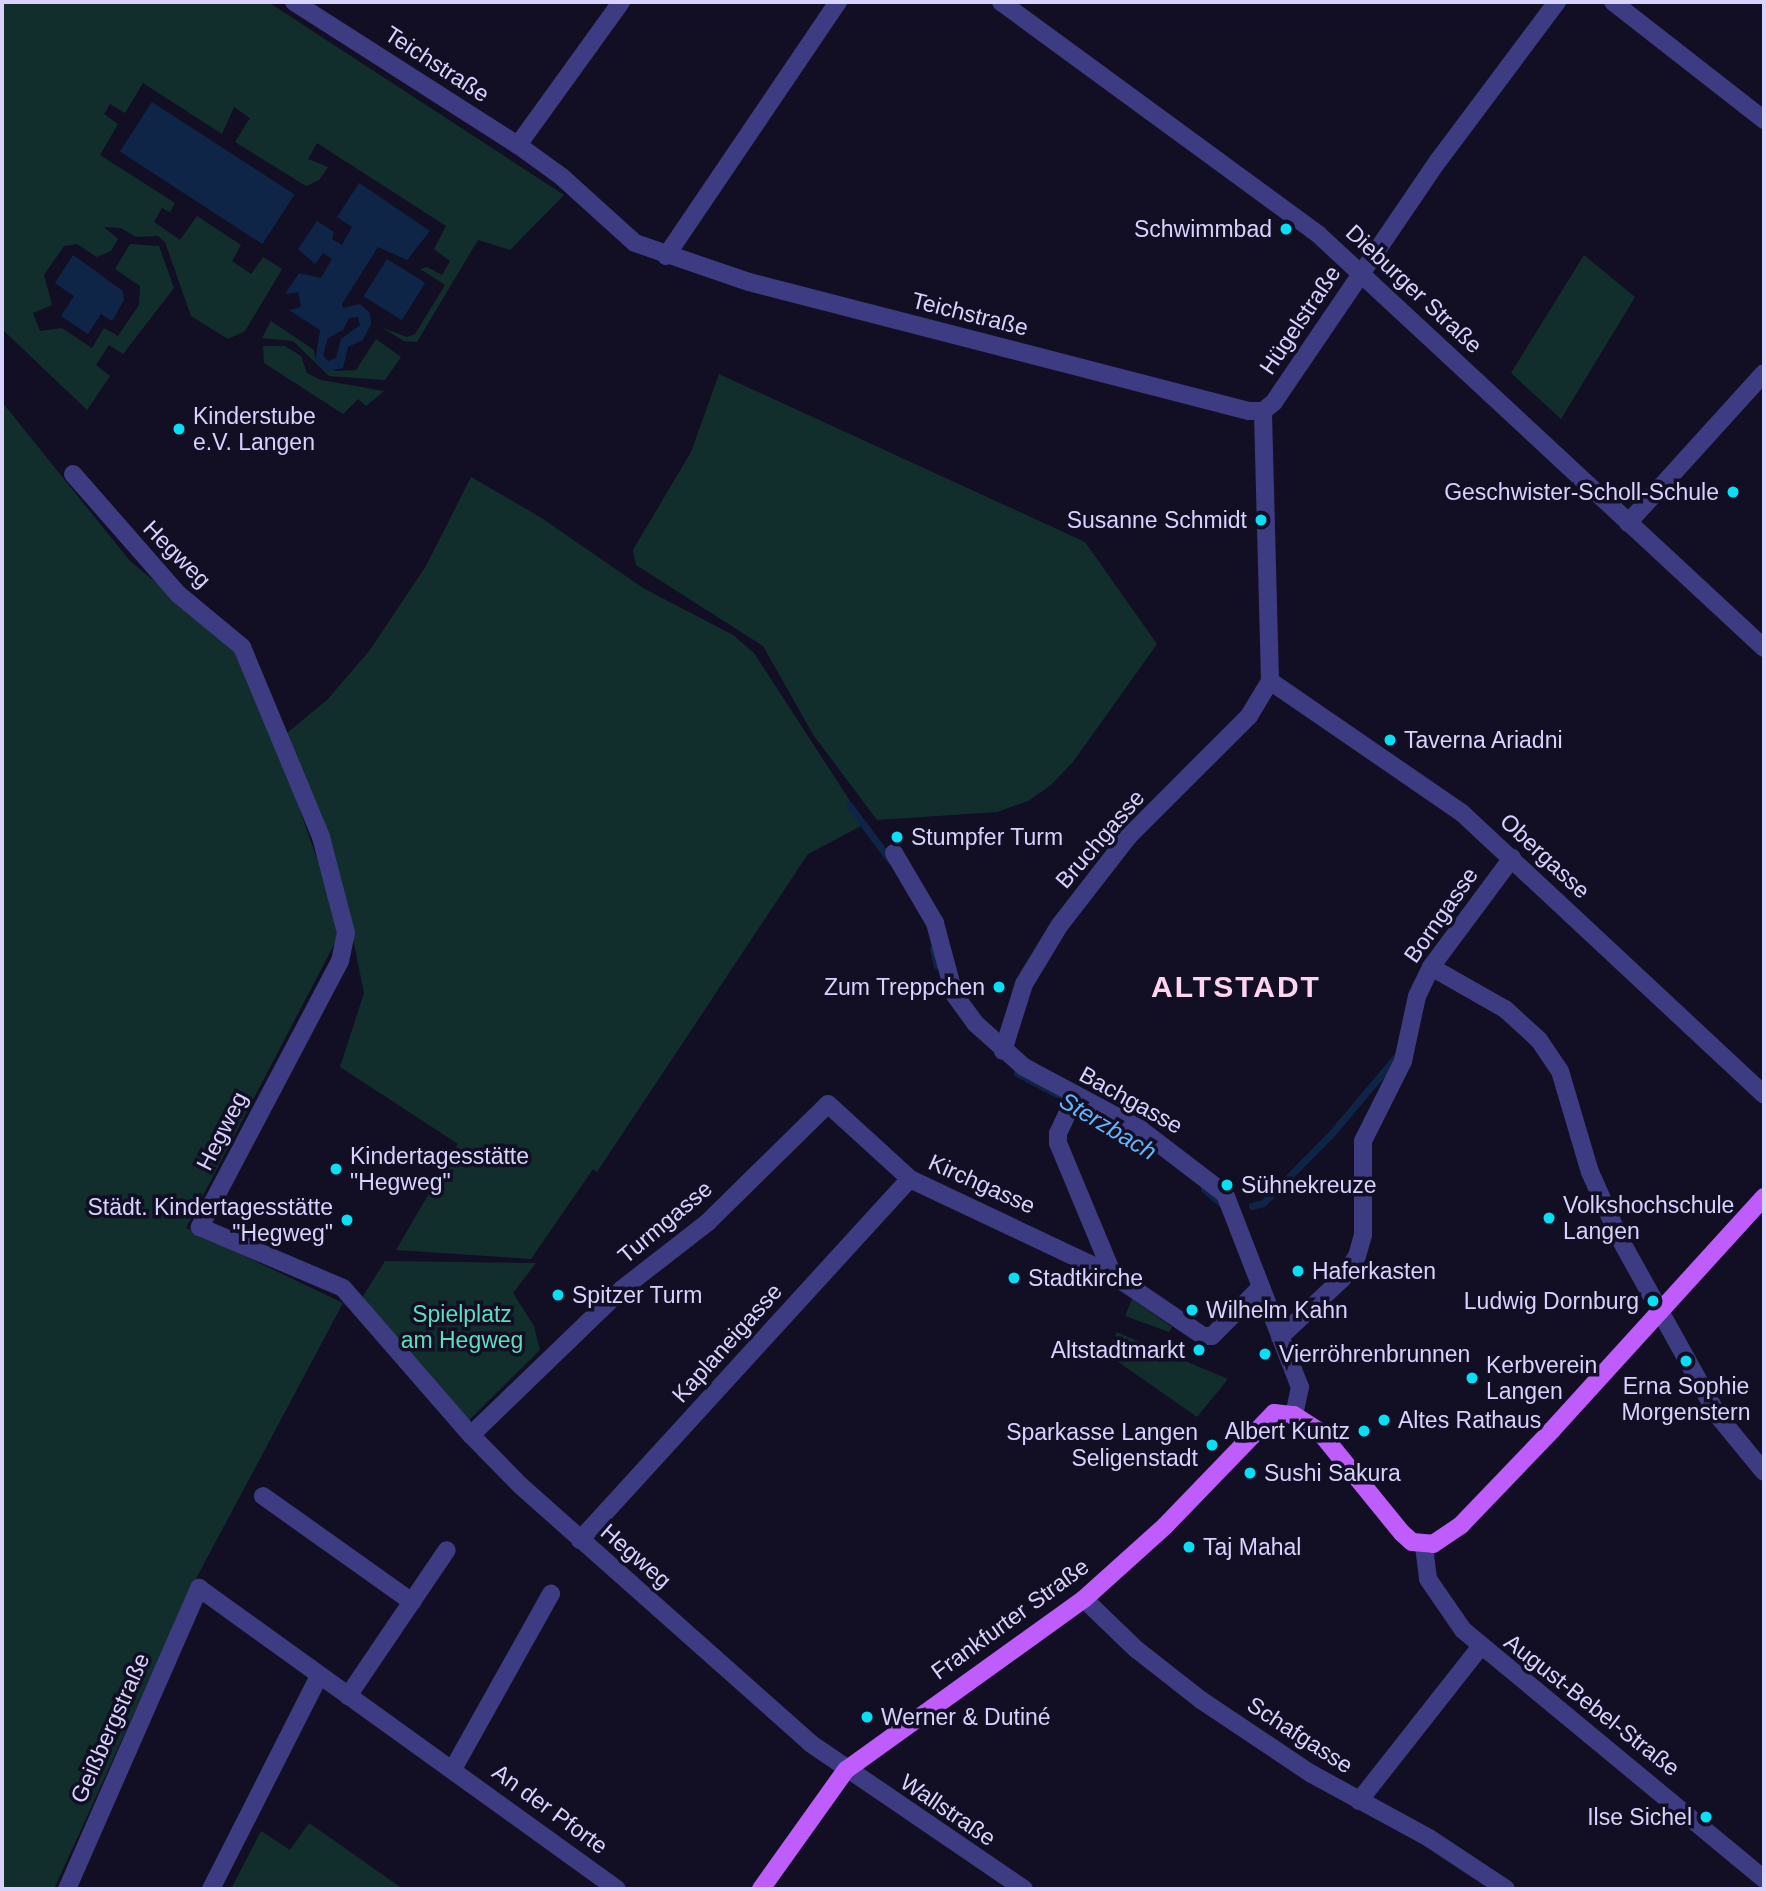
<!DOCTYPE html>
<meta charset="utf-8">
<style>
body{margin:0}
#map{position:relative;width:1766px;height:1891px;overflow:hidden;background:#120f24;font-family:Helvetica,sans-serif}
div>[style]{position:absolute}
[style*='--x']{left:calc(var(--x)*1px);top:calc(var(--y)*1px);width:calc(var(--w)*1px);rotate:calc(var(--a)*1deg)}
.green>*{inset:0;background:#122e2c}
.water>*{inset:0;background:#0f2548;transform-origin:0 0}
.stream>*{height:7px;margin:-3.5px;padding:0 3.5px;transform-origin:3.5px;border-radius:3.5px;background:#0f2548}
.minor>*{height:18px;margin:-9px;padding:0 9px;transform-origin:9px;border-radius:9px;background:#3d3b82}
.major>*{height:18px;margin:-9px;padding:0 9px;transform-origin:9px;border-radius:9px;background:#bf5cfc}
.dots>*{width:19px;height:19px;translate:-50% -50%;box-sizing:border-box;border:4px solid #120f24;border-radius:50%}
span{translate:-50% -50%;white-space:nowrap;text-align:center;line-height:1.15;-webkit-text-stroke:7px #120f24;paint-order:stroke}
.street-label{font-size:23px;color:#d7d2fe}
.poi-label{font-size:23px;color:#d7d2fe}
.right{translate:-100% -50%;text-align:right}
.left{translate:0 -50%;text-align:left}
.park-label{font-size:23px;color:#5fddbd}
.water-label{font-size:24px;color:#63b5fc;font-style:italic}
.district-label{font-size:30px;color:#fed4ef;font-weight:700;letter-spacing:2px}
.frame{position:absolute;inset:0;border:4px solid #d7d2fe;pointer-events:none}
</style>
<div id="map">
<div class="green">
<i style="clip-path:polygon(2px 2px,268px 2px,564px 195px,510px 250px,478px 240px,417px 342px,404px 341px,383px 328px,407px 337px,415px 334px,445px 285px,420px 269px,427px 267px,442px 275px,450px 261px,434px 249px,446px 226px,317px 143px,308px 159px,328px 167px,319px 180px,306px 186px,235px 142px,250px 118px,234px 107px,222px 134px,143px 83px,125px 113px,110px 104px,104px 114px,118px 124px,100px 155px,175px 203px,170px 212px,162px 208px,154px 222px,180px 240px,197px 216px,241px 245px,232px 261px,251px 274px,263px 257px,282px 269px,245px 331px,228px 339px,191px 316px,165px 242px,158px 236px,136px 237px,121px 228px,104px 227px,118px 239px,111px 251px,97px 257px,77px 244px,64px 246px,44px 275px,52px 305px,33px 313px,40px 331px,62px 328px,92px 348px,104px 328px,118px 336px,139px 305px,140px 286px,115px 269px,130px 244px,159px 246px,174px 288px,123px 354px,109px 345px,96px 365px,110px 376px,87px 410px,2px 329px)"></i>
<i style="clip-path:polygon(1584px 255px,1635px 297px,1561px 419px,1511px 373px)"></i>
<i style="clip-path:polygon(271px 321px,314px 350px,315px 361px,336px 371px,356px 370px,376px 339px,401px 357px,385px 380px,329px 376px,293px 341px,262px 338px)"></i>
<i style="clip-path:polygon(263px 346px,285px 346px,301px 356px,307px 373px,321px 380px,384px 391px,366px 406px,358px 399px,343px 414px,264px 363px)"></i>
<i style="clip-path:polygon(719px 374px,1085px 542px,1157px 644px,1073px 762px,1051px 785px,1028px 801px,997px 812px,877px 820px,814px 736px,763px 646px,636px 565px,633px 550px,691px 452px)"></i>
<i style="clip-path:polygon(2px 402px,130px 561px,231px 645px,270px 725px,322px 873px,338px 937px,186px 1228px,343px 1303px,191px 1588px,54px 1889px,2px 1889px)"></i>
<i style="clip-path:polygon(471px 477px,540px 517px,643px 588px,733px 635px,754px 653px,865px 824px,808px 854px,597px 1172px,593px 1169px,531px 1259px,396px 1250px,458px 1144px,340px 1067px,364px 993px,351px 928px,287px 733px,327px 700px,370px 650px,426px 566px)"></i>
<i style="clip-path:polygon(385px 1261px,536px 1263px,513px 1293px,534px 1326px,540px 1350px,467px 1422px,369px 1316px,363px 1296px)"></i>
<i style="clip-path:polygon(1132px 1299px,1172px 1327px,1169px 1332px,1125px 1316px)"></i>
<i style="clip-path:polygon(1117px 1332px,1137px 1341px,1228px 1379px,1197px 1417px,1107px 1354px)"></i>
<i style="clip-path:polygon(309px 1823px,403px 1889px,231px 1889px,261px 1831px,290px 1850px)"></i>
</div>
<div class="water">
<i style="left:152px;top:102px;width:170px;height:59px;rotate:33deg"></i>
<i style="clip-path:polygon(evenodd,359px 183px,430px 231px,407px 260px,378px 247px,342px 304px,343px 308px,360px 304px,370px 313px,371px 324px,363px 340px,348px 347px,343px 368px,327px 371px,315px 361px,320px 330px,289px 310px,301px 307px,298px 292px,285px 294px,299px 273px,321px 278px,332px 259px,323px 253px,315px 264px,298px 249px,317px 221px,334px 232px,332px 239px,342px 245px,352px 227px,337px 217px,359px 183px,358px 317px,360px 325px,341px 339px,336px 358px,328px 361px,323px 355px,328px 338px,343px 330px,349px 318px,358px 317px)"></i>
<i style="clip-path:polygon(73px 255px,123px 291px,124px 300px,112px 321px,101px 314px,88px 334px,61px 316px,74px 296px,55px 283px)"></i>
<i style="left:387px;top:259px;width:45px;height:44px;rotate:32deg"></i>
</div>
<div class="stream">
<i style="--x:849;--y:805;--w:69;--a:53.3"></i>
<i style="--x:933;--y:949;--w:17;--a:77"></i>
<i style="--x:1017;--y:1073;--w:104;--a:27.6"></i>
<i style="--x:1204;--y:1189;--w:26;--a:40"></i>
<i style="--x:1252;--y:1206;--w:11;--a:-15"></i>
<i style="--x:1263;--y:1203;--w:98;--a:-45.4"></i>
<i style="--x:1332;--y:1133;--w:99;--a:-49.9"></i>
</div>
<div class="minor">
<i style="--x:294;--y:2;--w:266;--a:32.6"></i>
<i style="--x:518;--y:145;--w:54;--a:36"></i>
<i style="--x:562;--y:177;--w:98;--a:42.1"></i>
<i style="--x:635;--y:243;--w:120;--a:18.9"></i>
<i style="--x:749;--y:282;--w:516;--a:14.47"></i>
<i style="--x:1249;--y:411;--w:14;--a:0"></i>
<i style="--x:1001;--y:2;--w:394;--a:36.2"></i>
<i style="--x:1319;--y:235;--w:607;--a:42.86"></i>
<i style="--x:1613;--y:2;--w:192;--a:38"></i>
<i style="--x:518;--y:145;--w:176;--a:-54.2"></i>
<i style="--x:666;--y:256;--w:307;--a:-55.9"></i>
<i style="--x:73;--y:474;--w:159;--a:48.8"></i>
<i style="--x:178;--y:594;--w:83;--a:39.6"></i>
<i style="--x:242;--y:647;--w:206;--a:67.4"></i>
<i style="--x:321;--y:837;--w:99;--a:75.4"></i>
<i style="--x:346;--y:933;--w:29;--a:102"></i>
<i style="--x:340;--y:961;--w:301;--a:117.8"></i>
<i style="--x:200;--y:1227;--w:155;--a:23.1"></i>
<i style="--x:343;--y:1288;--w:195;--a:49"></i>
<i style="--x:471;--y:1435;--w:71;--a:45.6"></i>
<i style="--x:521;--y:1486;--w:387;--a:41.6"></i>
<i style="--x:810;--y:1743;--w:259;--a:34.3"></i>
<i style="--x:1628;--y:523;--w:202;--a:-47.8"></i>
<i style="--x:1270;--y:681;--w:233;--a:34.5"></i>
<i style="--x:1462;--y:813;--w:413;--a:43"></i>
<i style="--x:894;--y:853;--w:81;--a:59.6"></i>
<i style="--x:935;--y:923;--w:73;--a:75"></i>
<i style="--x:954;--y:994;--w:37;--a:54"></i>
<i style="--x:976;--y:1024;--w:64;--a:41.9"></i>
<i style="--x:1024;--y:1067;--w:132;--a:28.1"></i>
<i style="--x:1140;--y:1129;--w:107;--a:37.4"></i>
<i style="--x:1225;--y:1194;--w:207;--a:68.8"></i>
<i style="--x:1300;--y:1387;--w:29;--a:102"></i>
<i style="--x:1431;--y:967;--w:85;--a:29.6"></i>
<i style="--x:1505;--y:1009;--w:46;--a:42.4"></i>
<i style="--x:1539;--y:1040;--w:37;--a:56"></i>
<i style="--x:1560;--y:1071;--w:105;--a:73.5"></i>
<i style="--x:1590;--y:1172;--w:73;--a:65.9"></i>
<i style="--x:1620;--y:1239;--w:202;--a:61"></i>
<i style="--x:1718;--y:1416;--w:72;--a:50.6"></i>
<i style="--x:1003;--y:1051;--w:70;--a:-72.6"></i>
<i style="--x:1024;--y:984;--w:68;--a:-58.9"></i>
<i style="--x:1059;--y:926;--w:113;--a:-52.2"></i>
<i style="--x:1128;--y:837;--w:171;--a:-45"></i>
<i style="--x:1249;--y:716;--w:41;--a:-59"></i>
<i style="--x:1270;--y:681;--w:270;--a:-91.5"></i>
<i style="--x:1263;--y:411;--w:14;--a:-39"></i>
<i style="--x:1274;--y:402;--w:292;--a:-55.8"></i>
<i style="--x:1438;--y:161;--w:199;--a:-53.2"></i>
<i style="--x:1075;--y:1097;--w:40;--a:115"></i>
<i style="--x:1058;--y:1133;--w:10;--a:90"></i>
<i style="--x:1058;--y:1143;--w:143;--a:67.4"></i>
<i style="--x:1280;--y:1337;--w:85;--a:-43.1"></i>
<i style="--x:1342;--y:1279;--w:27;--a:-57"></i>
<i style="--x:1357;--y:1256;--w:22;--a:-74"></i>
<i style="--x:1363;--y:1235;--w:94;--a:-90"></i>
<i style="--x:1363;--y:1141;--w:89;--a:-63.4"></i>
<i style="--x:1403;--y:1061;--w:66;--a:-77.8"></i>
<i style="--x:1417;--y:996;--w:32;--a:-64"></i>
<i style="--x:1431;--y:967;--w:136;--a:-53.4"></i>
<i style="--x:471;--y:1435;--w:210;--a:-44"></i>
<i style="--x:622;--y:1289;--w:109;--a:-37.9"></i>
<i style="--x:708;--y:1222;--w:168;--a:-44.5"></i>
<i style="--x:828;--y:1104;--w:111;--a:42.4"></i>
<i style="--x:910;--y:1179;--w:225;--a:25.3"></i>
<i style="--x:1113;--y:1275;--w:109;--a:34.1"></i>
<i style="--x:1203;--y:1336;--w:9;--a:0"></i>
<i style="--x:1212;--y:1336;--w:69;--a:-45"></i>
<i style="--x:263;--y:1496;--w:183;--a:35.4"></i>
<i style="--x:580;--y:1540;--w:489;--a:-47.6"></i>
<i style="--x:1424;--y:1546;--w:33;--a:83"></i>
<i style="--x:1428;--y:1579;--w:62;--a:55.5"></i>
<i style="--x:1463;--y:1630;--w:391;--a:39.6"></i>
<i style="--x:1084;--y:1599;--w:72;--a:43.9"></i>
<i style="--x:1136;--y:1649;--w:83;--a:38.1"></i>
<i style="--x:1201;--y:1700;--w:131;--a:33.8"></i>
<i style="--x:1310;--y:1773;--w:136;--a:28.6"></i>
<i style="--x:1429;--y:1838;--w:92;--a:33.5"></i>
<i style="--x:348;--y:1696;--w:176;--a:-55.9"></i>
<i style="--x:453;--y:1769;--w:201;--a:-60.8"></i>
<i style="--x:1359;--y:1801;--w:196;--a:-51.8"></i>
<i style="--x:67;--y:1889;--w:329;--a:-66.3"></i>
<i style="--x:199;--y:1588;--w:515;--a:35.76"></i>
<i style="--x:211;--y:1889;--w:239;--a:-63.1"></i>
</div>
<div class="major">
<i style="--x:761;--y:1889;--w:146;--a:-54.5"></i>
<i style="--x:846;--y:1770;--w:293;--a:-35.7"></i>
<i style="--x:1084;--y:1599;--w:109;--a:-42"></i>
<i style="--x:1165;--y:1526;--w:157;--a:-46"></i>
<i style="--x:1274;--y:1413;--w:20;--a:6"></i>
<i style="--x:1294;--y:1415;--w:30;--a:33"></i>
<i style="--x:1319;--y:1431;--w:132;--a:50.9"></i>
<i style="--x:1402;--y:1533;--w:13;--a:42"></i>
<i style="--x:1412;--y:1542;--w:21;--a:5"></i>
<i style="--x:1433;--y:1544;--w:34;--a:-34"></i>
<i style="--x:1461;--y:1525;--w:132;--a:-46.2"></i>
<i style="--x:1552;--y:1430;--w:315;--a:-47.7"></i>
</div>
<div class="dots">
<i style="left:1286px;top:229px;background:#05e0f7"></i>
<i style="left:179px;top:429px;background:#05e0f7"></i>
<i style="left:1733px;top:492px;background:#05e0f7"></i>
<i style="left:1261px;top:520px;background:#05e0f7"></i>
<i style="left:1390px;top:740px;background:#05e0f7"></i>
<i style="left:897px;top:837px;background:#05e0f7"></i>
<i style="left:999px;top:987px;background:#05e0f7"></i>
<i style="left:336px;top:1169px;background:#05e0f7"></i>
<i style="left:1227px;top:1185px;background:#05e0f7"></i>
<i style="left:1549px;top:1218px;background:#05e0f7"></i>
<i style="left:347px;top:1220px;background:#05e0f7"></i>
<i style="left:1298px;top:1271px;background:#05e0f7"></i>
<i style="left:1014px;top:1278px;background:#05e0f7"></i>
<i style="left:558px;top:1295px;background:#05e0f7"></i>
<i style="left:1653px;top:1301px;background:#05e0f7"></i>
<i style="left:1192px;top:1310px;background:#05e0f7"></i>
<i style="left:1199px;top:1350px;background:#05e0f7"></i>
<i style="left:1265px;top:1354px;background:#05e0f7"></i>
<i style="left:1686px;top:1361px;background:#05e0f7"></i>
<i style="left:1472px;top:1378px;background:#05e0f7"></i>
<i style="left:1384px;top:1420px;background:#05e0f7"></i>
<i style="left:1364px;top:1431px;background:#05e0f7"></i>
<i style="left:1212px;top:1445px;background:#05e0f7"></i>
<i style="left:1250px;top:1473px;background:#05e0f7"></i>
<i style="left:1189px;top:1547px;background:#05e0f7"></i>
<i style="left:867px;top:1717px;background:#05e0f7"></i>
<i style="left:1706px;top:1817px;background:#05e0f7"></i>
</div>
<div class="street-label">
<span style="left:437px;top:64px;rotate:33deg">Teichstraße</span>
<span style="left:1414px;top:289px;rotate:43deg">Dieburger Straße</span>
<span style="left:970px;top:314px;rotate:14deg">Teichstraße</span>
<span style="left:1300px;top:320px;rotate:-56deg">Hügelstraße</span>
<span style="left:177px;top:554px;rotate:45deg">Hegweg</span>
<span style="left:1100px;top:839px;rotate:-49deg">Bruchgasse</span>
<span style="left:1545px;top:856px;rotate:43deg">Obergasse</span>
<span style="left:1441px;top:915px;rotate:-55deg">Borngasse</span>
<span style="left:1131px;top:1100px;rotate:29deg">Bachgasse</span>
<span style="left:222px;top:1131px;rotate:-63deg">Hegweg</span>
<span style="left:982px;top:1184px;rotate:24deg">Kirchgasse</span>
<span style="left:665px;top:1222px;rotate:-40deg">Turmgasse</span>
<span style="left:727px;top:1343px;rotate:-48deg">Kaplaneigasse</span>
<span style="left:636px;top:1556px;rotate:41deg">Hegweg</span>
<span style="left:1010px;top:1619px;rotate:-36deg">Frankfurter Straße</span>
<span style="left:1592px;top:1705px;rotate:38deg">August-Bebel-Straße</span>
<span style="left:110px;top:1728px;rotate:-66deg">Geißbergstraße</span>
<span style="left:1300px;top:1735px;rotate:33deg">Schafgasse</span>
<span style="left:550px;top:1809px;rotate:36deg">An der Pforte</span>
<span style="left:948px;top:1810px;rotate:34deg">Wallstraße</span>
</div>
<div class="poi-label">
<span class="right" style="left:1272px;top:229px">Schwimmbad</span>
<span class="left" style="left:193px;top:429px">Kinderstube<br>e.V. Langen</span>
<span class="right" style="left:1719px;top:492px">Geschwister-Scholl-Schule</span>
<span class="right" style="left:1247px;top:520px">Susanne Schmidt</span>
<span class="left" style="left:1404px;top:740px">Taverna Ariadni</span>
<span class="left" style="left:911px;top:837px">Stumpfer Turm</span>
<span class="right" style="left:985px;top:987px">Zum Treppchen</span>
<span class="left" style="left:350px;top:1169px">Kindertagesstätte<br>"Hegweg"</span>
<span class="left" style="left:1241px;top:1185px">Sühnekreuze</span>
<span class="left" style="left:1563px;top:1218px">Volkshochschule<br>Langen</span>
<span class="right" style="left:333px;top:1220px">Städt. Kindertagesstätte<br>"Hegweg"</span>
<span class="left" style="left:1312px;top:1271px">Haferkasten</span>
<span class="left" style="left:1028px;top:1278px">Stadtkirche</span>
<span class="left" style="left:572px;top:1295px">Spitzer Turm</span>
<span class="right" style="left:1639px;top:1301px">Ludwig Dornburg</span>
<span class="left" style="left:1206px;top:1310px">Wilhelm Kahn</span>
<span class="right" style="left:1185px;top:1350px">Altstadtmarkt</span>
<span class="left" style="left:1279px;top:1354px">Vierröhrenbrunnen</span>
<span class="left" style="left:1486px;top:1378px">Kerbverein<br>Langen</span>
<span style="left:1686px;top:1399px">Erna Sophie<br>Morgenstern</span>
<span class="left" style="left:1398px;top:1420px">Altes Rathaus</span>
<span class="right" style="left:1350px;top:1431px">Albert Kuntz</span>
<span class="right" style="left:1198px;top:1445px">Sparkasse Langen<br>Seligenstadt</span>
<span class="left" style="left:1264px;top:1473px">Sushi Sakura</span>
<span class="left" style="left:1203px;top:1547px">Taj Mahal</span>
<span class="left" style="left:881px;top:1717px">Werner &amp; Dutiné</span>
<span class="right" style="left:1692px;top:1817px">Ilse Sichel</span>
</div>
<div class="park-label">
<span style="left:462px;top:1327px">Spielplatz<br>am Hegweg</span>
</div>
<div class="water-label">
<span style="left:1108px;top:1126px;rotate:31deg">Sterzbach</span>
</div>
<div class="district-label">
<span style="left:1236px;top:987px">ALTSTADT</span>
</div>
<div class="frame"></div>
</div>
